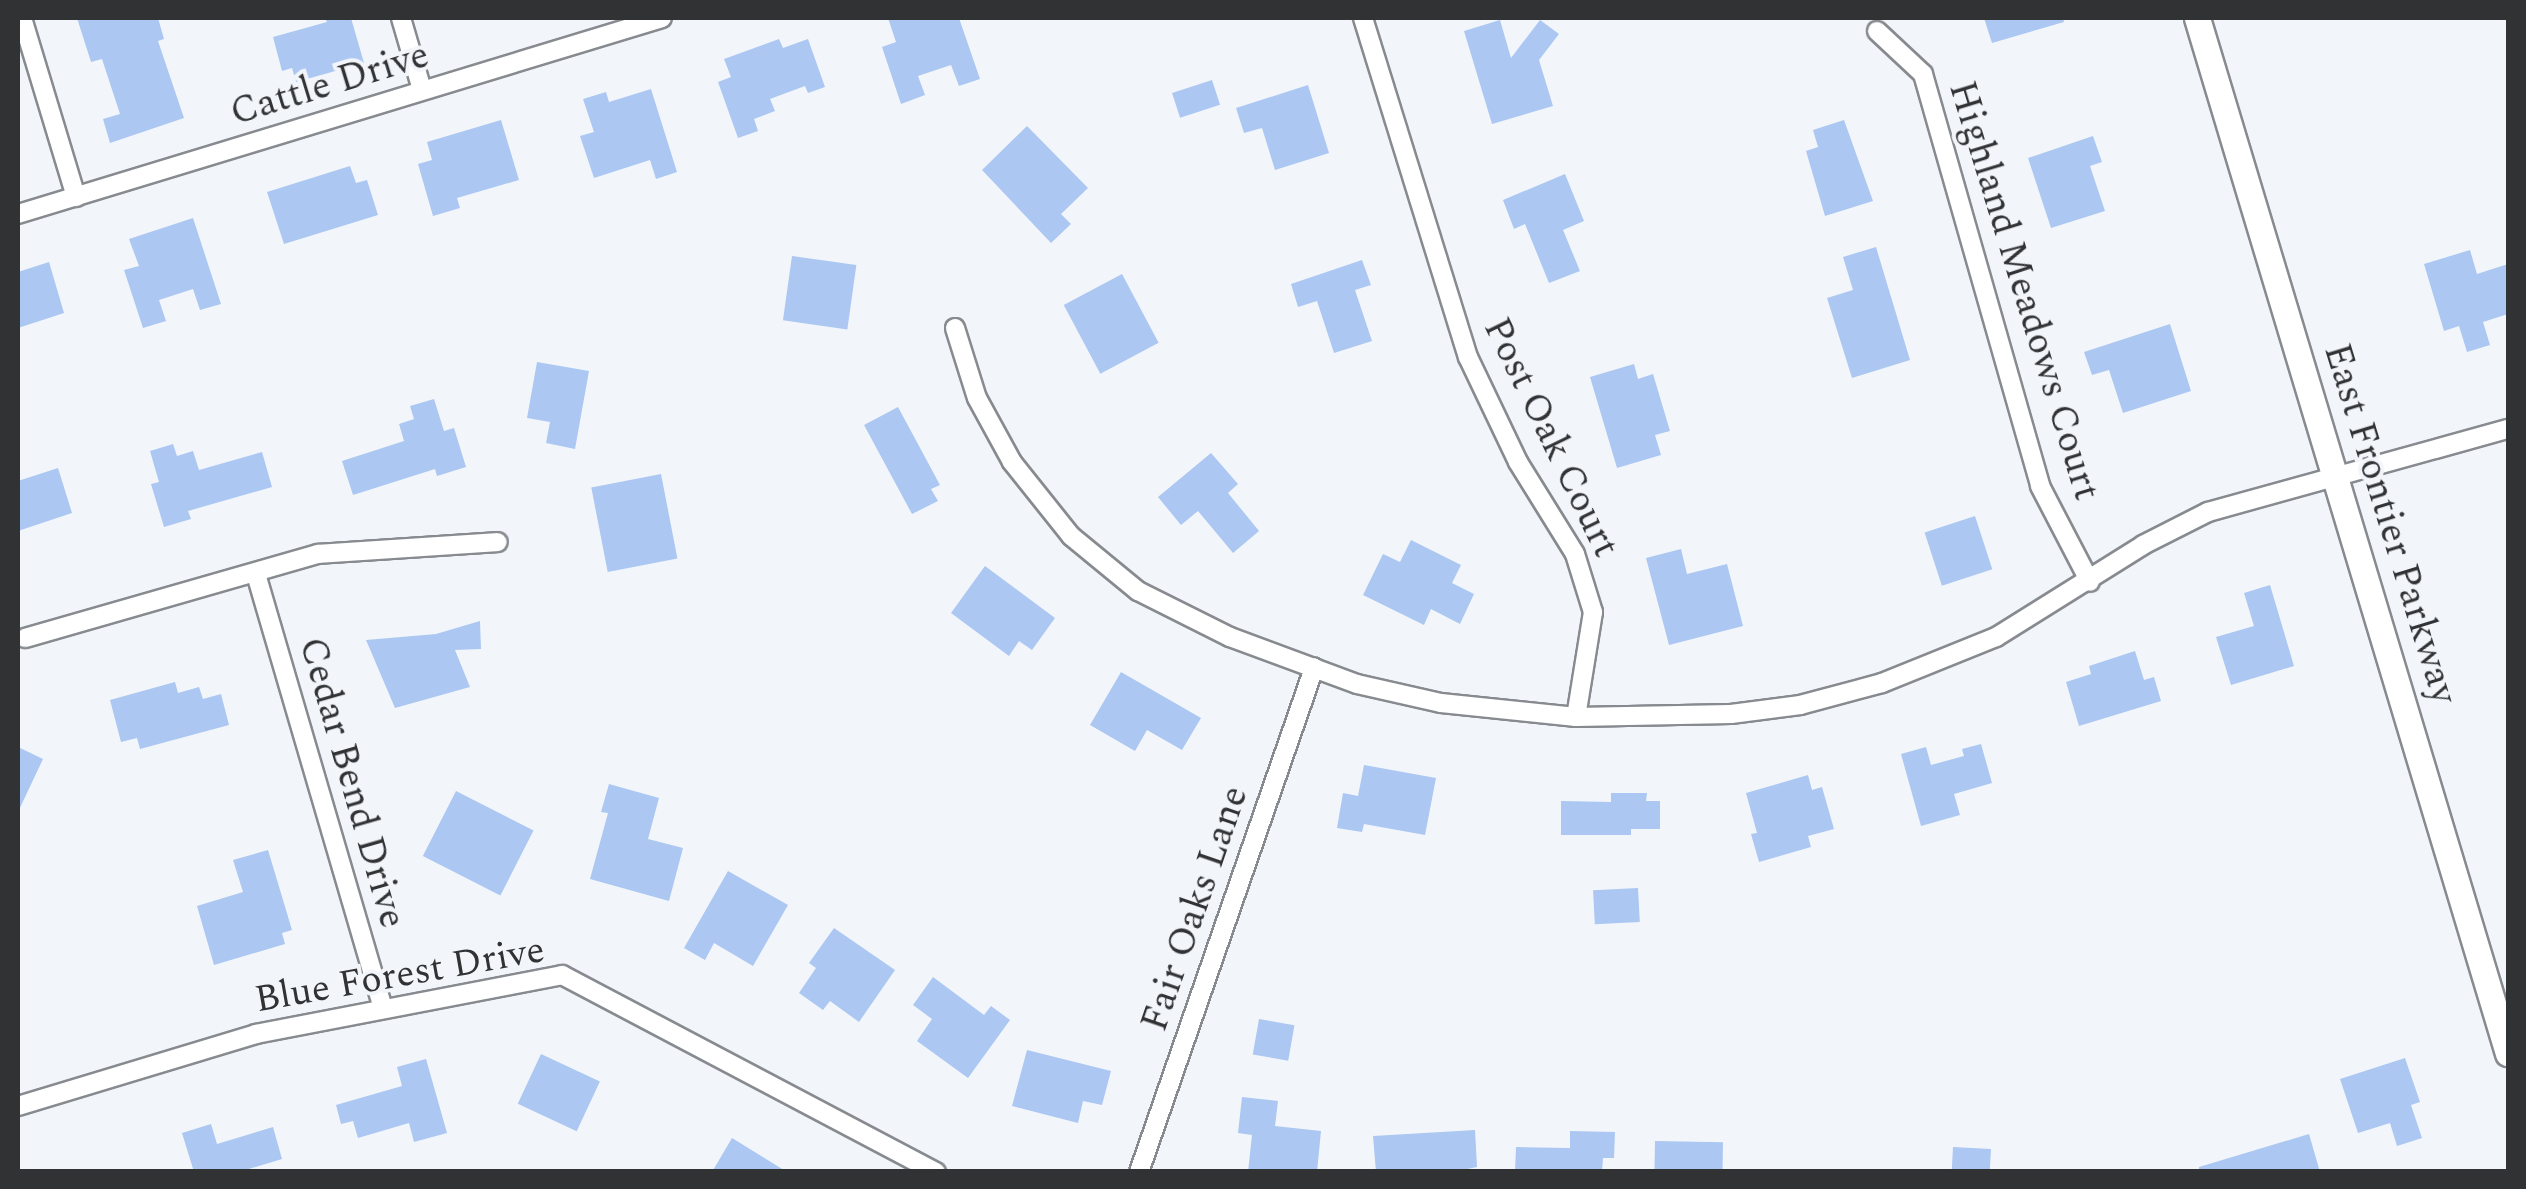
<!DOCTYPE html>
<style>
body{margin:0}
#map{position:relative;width:2526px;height:1189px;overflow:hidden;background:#f2f6fb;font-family:Spectral,serif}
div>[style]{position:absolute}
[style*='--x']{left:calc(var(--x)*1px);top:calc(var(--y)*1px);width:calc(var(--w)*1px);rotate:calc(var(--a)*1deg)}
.building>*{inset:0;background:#abc7f2;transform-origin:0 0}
.roads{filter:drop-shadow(2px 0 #878b90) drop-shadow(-2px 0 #878b90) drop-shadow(0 2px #878b90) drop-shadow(0 -2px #878b90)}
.street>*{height:18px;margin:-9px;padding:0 9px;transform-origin:9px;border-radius:9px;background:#fff}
.secondary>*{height:25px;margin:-12.5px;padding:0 12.5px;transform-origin:12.5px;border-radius:12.5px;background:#fff}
span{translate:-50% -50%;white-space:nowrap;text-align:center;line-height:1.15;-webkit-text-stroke:8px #f2f6fb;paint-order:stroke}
.street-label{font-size:38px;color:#303234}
.frame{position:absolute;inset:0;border:20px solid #303234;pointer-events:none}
</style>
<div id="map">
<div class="building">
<i style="clip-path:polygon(77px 18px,158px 18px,164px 39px,158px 41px,184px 118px,110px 143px,103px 119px,120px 114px,102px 59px,91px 62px)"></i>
<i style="clip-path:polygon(325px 18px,351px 18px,364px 63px,296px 82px,292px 68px,282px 71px,273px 37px,327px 22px)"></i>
<i style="clip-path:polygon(888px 18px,959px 18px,980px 79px,959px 86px,951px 65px,918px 76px,925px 95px,901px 104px,882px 47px,896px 42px)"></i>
<i style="clip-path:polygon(1984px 18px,2063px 18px,2064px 22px,1992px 43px)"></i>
<i style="clip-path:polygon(1500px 20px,1511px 58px,1540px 20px,1559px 34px,1539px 60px,1553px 106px,1492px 124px,1464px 31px)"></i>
<i style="clip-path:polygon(779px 39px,783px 48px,808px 39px,825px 87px,808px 93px,805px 86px,770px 99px,775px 111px,754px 119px,758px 131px,738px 138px,718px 82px,731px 77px,724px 59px)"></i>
<i style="left:1212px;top:80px;width:26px;height:42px;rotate:72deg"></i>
<i style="clip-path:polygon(1308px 85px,1329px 153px,1275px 170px,1262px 128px,1244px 133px,1236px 108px)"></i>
<i style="clip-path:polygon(651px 89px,677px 172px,656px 179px,650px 160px,594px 178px,580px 136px,594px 132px,583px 99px,606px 92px,609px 102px)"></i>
<i style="clip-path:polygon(501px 120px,519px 180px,457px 198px,460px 208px,433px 216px,418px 164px,432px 160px,427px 142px)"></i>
<i style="clip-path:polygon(1844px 120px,1873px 201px,1825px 216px,1806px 151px,1818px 147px,1813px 130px)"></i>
<i style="clip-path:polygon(1027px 126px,1088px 188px,1061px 214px,1071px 224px,1051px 243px,982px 170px)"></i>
<i style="clip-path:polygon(2093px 136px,2102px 162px,2090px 166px,2105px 211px,2051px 228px,2028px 158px)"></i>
<i style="clip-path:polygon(350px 166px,356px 183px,367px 180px,378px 215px,284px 244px,267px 192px)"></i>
<i style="clip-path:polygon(1565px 174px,1584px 221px,1563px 230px,1580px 271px,1549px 283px,1525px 224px,1514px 229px,1503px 200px)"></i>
<i style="clip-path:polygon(193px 218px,221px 304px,200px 310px,193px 289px,159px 300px,166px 321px,143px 328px,124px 270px,139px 266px,129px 239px)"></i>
<i style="clip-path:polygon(1876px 247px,1910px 360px,1852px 378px,1827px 298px,1853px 290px,1843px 257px)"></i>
<i style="clip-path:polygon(2470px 250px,2477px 274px,2508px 264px,2508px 314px,2483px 322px,2490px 345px,2467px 352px,2459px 326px,2444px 331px,2424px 264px)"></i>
<i style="left:792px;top:256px;width:65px;height:65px;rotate:8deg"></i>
<i style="clip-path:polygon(1362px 260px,1371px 285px,1355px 290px,1372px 341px,1334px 353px,1317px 301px,1298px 307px,1291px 284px)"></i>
<i style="clip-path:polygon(49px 262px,64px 313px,18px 328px,18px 272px)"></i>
<i style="left:1122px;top:274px;width:78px;height:66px;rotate:62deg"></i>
<i style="clip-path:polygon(2170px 324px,2191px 391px,2123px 413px,2109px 370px,2092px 375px,2084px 352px)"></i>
<i style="clip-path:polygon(537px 362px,589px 371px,575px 449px,546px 443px,550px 422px,527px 418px)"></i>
<i style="clip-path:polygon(1634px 364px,1638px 379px,1653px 374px,1670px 431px,1655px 435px,1661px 455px,1617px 468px,1590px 377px)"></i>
<i style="clip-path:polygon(434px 399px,444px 431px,454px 428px,466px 467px,437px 476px,435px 469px,353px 495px,342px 461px,404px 441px,399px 424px,414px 419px,410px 406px)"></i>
<i style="clip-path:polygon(898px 407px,940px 485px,931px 489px,938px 501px,912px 514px,864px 425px)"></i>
<i style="clip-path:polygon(173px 444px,177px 456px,193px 451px,199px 470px,262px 452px,272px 487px,188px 511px,191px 519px,164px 527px,151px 484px,159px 482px,150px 451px)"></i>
<i style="clip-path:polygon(1211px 453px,1238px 484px,1228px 493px,1259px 531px,1233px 553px,1198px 511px,1181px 525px,1158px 497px)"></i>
<i style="clip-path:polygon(58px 468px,72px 513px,18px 531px,18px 481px)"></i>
<i style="left:661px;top:474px;width:86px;height:71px;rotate:79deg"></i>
<i style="left:1975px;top:516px;width:56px;height:53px;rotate:72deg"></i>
<i style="clip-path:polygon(1411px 540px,1461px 565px,1452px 583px,1474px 594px,1460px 624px,1431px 609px,1424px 625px,1363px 595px,1383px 554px,1400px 562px)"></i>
<i style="clip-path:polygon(1681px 549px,1687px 574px,1727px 564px,1743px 626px,1669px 645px,1646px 558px)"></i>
<i style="clip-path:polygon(985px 566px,1055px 618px,1032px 650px,1019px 641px,1009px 656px,951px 613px)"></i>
<i style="clip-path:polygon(2270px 585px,2294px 666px,2231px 685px,2216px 637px,2254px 626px,2244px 593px)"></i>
<i style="clip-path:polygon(480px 621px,481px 649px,455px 650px,470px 687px,395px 708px,366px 640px,436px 634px)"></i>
<i style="clip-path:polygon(2135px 651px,2144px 680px,2154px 677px,2161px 701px,2079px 726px,2066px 682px,2091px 674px,2089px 666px)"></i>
<i style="clip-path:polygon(1121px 672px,1201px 718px,1182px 750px,1147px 730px,1135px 751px,1090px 725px)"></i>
<i style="clip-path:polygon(175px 682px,178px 693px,199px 687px,203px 699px,221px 694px,229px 725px,140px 749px,137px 738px,121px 742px,110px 700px)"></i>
<i style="clip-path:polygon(1981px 744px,1992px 783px,1954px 794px,1960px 815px,1921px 826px,1901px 754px,1926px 747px,1931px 765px,1964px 756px,1962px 749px)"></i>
<i style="clip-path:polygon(18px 747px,43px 759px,18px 812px)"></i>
<i style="clip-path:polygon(1364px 765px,1436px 778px,1425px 835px,1364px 824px,1362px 832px,1337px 828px,1343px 793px,1358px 796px)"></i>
<i style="clip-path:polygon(1808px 775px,1812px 790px,1822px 787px,1834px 829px,1808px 836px,1811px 847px,1759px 862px,1751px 834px,1757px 833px,1746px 793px)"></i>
<i style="clip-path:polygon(609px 784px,659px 798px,648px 839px,683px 848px,669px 901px,590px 879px,608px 813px,601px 812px)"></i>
<i style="left:456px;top:791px;width:87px;height:73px;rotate:27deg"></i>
<i style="clip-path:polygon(1611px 793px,1647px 793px,1646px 801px,1660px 801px,1660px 829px,1631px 829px,1631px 835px,1561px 835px,1561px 801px,1611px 802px)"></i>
<i style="clip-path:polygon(268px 850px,292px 930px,282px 933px,285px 944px,214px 965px,197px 906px,243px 892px,233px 860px)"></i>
<i style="clip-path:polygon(728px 871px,788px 905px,753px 966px,714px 943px,705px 960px,684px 948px)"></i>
<i style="left:1638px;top:888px;width:34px;height:45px;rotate:87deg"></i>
<i style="clip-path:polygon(834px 928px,895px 970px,859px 1022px,830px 1001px,823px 1010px,799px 993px,816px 968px,809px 963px)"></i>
<i style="clip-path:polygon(933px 977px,984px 1015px,991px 1006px,1010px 1020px,968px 1078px,917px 1041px,932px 1019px,913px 1005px)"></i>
<i style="left:1259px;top:1019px;width:36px;height:36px;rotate:10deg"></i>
<i style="clip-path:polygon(1027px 1050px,1111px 1071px,1102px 1105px,1083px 1101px,1078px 1123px,1012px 1106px)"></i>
<i style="left:541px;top:1054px;width:65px;height:55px;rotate:25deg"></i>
<i style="clip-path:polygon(2405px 1058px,2420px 1102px,2411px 1105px,2422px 1138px,2397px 1146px,2390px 1123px,2358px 1133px,2340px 1079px)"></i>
<i style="clip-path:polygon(426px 1059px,447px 1133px,414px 1142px,409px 1123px,358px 1138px,353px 1121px,341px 1124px,336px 1105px,402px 1086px,397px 1067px)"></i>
<i style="clip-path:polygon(1242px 1097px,1278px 1101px,1275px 1126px,1321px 1131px,1317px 1172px,1248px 1172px,1252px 1135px,1238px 1133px)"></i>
<i style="clip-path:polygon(211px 1124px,217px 1144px,273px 1127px,282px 1159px,239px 1172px,194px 1172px,182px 1133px)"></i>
<i style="clip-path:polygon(1475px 1130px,1477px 1167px,1453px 1172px,1376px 1172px,1373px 1136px)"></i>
<i style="clip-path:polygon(1570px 1131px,1615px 1132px,1614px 1158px,1603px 1158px,1602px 1172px,1515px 1172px,1516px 1147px,1570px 1148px)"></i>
<i style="clip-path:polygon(2309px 1134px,2320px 1172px,2199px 1172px,2199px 1167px)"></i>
<i style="clip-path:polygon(732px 1138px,787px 1172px,712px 1172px)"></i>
<i style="left:1655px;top:1141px;width:68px;height:31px;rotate:1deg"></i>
<i style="left:1953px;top:1147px;width:38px;height:25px;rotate:3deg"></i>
</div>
<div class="roads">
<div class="street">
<i style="--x:22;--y:18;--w:187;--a:73.2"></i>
<i style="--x:401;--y:18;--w:75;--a:73.7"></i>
<i style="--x:1363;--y:18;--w:355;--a:72.8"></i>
<i style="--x:1468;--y:357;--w:116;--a:64.5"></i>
<i style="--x:1518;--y:462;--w:108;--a:58.2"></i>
<i style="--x:1575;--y:554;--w:61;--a:72.8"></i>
<i style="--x:1593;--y:612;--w:106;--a:99.2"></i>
<i style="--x:1877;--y:31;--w:63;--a:43.1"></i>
<i style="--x:1923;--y:74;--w:428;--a:74.1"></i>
<i style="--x:2040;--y:486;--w:108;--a:62.5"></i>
<i style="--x:18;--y:214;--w:673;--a:-16.93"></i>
<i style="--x:955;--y:328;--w:73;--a:72.6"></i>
<i style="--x:977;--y:398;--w:73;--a:61.3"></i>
<i style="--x:1012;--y:462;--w:95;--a:51.4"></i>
<i style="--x:1071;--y:536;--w:87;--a:39.4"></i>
<i style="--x:1138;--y:591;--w:103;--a:26.6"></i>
<i style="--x:1230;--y:637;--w:135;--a:20.3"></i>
<i style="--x:1357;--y:684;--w:86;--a:12.7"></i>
<i style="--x:1441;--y:703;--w:136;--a:5.9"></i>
<i style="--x:1576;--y:717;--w:155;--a:-1.1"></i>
<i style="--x:1731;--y:714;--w:70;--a:-7.4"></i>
<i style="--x:1800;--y:705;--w:85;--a:-15"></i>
<i style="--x:1882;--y:683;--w:123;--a:-22"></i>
<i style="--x:1996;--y:637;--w:173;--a:-32"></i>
<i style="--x:2143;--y:545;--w:73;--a:-26.9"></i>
<i style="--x:2208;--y:512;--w:311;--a:-15.5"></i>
<i style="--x:256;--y:574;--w:453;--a:73.7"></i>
<i style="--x:25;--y:638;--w:305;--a:-16"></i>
<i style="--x:318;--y:554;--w:180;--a:-3.8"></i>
<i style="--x:18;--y:1106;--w:249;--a:-16.8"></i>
<i style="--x:256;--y:1034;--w:312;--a:-10.9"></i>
<i style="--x:562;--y:975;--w:423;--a:27.8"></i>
<i style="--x:1139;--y:1172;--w:534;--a:-70.85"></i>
</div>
<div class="secondary">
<i style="--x:2197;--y:18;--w:1081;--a:73.28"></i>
</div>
</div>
<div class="street-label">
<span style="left:330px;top:85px;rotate:-17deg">Cattle Drive</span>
<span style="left:2023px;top:291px;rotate:73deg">Highland Meadows Court</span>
<span style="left:1550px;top:438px;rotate:64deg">Post Oak Court</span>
<span style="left:2389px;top:524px;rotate:73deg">East Frontier Parkway</span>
<span style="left:351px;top:783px;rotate:74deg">Cedar Bend Drive</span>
<span style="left:1196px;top:909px;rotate:-71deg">Fair Oaks Lane</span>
<span style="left:400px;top:976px;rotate:-10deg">Blue Forest Drive</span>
</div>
<div class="frame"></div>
</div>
